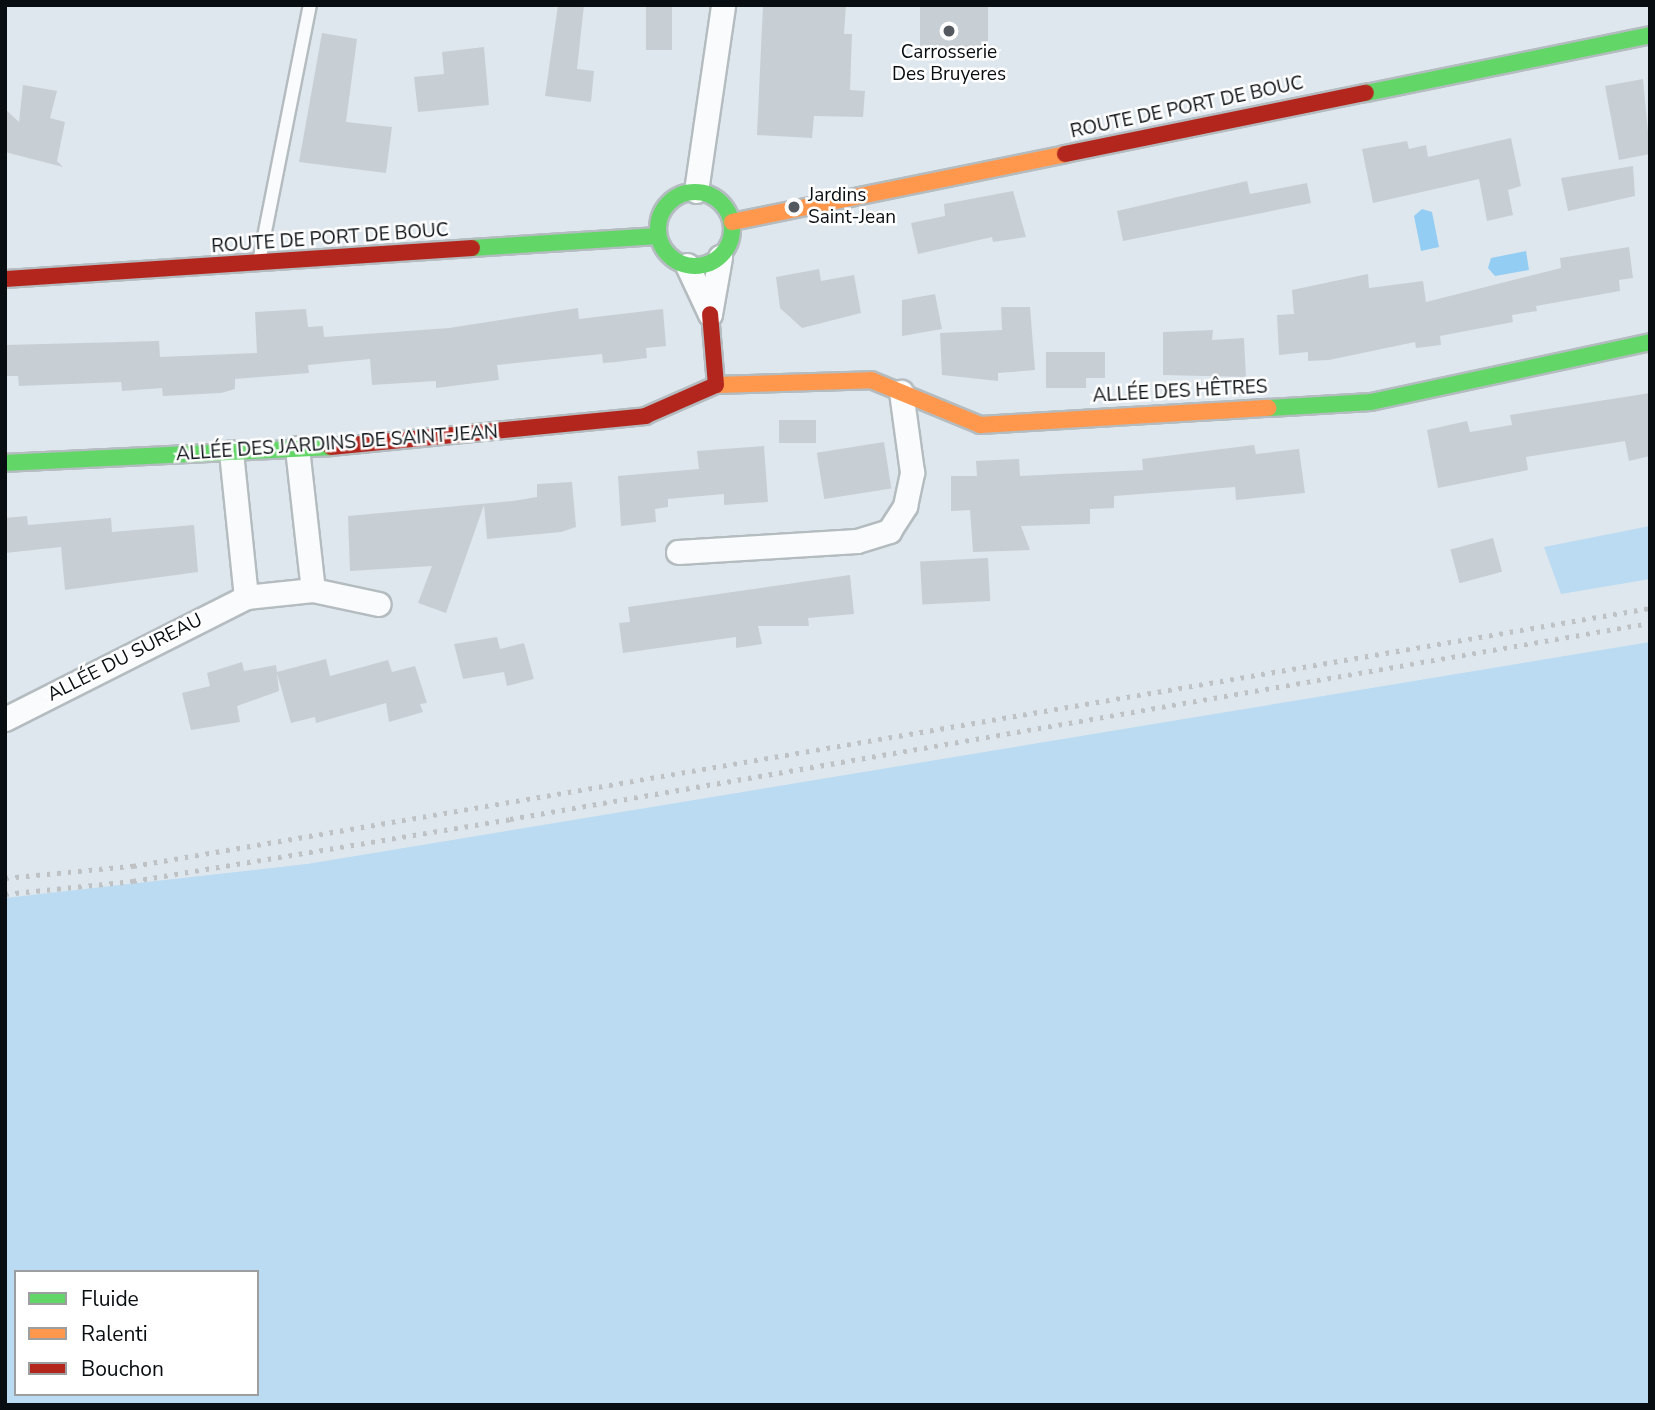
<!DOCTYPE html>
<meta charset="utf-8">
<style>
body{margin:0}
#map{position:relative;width:1655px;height:1410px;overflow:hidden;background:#dee7ed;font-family:"Nunito Sans",sans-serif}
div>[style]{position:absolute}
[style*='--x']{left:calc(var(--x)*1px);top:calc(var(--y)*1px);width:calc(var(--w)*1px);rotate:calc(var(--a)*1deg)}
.green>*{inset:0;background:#badbf2}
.water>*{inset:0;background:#94cdf3}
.building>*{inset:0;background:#c8cfd4;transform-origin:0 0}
.roads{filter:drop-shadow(2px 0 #b4bcc0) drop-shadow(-2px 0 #b4bcc0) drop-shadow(0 2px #b4bcc0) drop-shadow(0 -2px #b4bcc0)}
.lane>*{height:12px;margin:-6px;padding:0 6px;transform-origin:6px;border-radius:6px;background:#fafbfc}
.street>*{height:23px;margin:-11.5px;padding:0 11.5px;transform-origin:11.5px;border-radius:11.5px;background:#fafbfc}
.fast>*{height:16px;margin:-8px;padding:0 8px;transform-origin:8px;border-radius:8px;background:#63d668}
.fast>.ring{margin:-8px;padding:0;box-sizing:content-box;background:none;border:16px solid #63d668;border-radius:50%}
.slow>*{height:16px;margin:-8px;padding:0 8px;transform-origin:8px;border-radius:8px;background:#ff974d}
.jam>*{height:16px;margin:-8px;padding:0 8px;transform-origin:8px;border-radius:8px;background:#b3261e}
.rail>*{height:5px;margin-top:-2.5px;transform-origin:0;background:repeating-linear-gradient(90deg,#bfc2c4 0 3.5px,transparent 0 10.5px)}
.dots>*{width:19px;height:19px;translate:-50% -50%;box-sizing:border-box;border:4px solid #fff;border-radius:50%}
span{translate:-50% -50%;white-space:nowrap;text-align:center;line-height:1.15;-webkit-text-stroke:5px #fff;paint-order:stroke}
.poi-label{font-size:19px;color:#080d11}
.left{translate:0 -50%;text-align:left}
.street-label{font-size:19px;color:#080d11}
.frame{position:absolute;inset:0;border:7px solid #080d11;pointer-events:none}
.legend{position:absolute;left:14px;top:1270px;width:245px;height:126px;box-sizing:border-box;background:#fff;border:2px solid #9c9ea0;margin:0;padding:9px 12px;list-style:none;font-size:21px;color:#080d11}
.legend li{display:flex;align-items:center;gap:14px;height:35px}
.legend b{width:35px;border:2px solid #9c9ea0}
</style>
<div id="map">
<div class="green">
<i style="clip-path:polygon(1650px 526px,1650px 579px,1561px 594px,1544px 547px)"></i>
<i style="clip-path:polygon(evenodd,1650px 642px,1650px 1405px,5px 1405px,5px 898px,307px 864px,1650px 642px,16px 1272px,257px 1272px,257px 1394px,16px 1394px,16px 1272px)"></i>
</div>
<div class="water">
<i style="clip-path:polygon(1422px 209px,1432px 212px,1439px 247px,1421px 251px,1414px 216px)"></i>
<i style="clip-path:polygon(1526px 251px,1529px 270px,1495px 276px,1488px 268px,1491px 258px)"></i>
</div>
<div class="building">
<i style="clip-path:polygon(558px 5px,584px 5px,577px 69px,594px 71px,591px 102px,545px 96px)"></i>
<i style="left:646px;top:5px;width:26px;height:45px"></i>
<i style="clip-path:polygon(763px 5px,846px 5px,844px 34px,852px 34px,850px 90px,865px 91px,863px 117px,814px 116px,812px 138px,757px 135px)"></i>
<i style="left:920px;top:5px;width:68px;height:43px"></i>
<i style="clip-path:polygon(322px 33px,357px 39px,346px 122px,392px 127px,386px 173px,299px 162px)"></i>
<i style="clip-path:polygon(484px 47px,489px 105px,418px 112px,414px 77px,444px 74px,442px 52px)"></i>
<i style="clip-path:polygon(1643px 79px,1650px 154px,1619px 160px,1605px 86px)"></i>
<i style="clip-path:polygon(23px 85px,57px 91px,50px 118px,65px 122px,57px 161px,63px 167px,5px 152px,5px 109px,19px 122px)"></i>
<i style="clip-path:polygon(1511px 138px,1521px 186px,1508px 190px,1513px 215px,1487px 221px,1479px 179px,1373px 203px,1362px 149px,1407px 141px,1409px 149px,1426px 145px,1428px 157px)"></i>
<i style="clip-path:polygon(1633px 166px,1635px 196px,1568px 211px,1561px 178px)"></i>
<i style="clip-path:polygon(1247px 181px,1250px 194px,1307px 183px,1311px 203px,1123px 241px,1117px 211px)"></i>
<i style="clip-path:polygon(1013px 191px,1026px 237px,993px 242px,992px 237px,918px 254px,911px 223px,945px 216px,944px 204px)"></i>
<i style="clip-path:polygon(1629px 247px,1633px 278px,1619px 280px,1620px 291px,1536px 306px,1537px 311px,1512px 315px,1513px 322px,1440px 336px,1441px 345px,1416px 348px,1415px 342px,1329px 360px,1308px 361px,1308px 352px,1279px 355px,1277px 315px,1294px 314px,1292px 290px,1368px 274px,1369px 288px,1423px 281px,1426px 302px,1561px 268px,1560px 258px)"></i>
<i style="clip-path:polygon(819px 269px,821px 281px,854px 275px,861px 313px,802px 328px,780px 308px,776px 277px)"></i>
<i style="clip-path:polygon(935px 294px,942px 329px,902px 336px,902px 300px)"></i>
<i style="clip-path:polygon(1001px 307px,1030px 307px,1035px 370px,998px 373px,998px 381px,942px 375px,940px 333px,1002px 330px)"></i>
<i style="clip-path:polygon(578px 308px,579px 319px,663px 309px,666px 346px,646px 348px,647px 358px,616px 362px,603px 363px,602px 354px,497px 365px,499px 380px,436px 388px,436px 381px,372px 385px,370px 359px,308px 365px,309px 373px,235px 379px,235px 389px,221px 393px,163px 396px,162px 388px,122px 391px,121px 382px,19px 386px,18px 376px,5px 376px,5px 345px,159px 341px,160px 357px,257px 353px,255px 312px,306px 309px,308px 327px,323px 326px,324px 337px,449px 328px)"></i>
<i style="clip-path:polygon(1213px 330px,1212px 340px,1244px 338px,1246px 377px,1163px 375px,1163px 332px)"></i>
<i style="clip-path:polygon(1046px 352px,1105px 352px,1105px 378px,1086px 378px,1086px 388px,1046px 388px)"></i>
<i style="clip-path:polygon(1650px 393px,1650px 456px,1629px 461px,1625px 441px,1526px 457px,1528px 470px,1438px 488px,1427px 430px,1467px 421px,1470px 432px,1512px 425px,1510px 415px)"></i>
<i style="left:816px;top:420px;width:23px;height:37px;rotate:90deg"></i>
<i style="left:884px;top:442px;width:47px;height:68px;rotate:81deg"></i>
<i style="clip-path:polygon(1254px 445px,1256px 454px,1299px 449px,1305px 493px,1236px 500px,1235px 487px,1114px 496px,1114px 508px,1090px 509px,1090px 524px,1021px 526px,1030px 550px,973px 552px,970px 510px,951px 511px,951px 476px,977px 476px,976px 461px,1019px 459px,1020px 476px,1143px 470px,1142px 459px)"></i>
<i style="clip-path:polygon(764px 446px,768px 502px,724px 505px,724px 494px,668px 499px,668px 507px,655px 509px,656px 522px,621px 526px,618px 476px,699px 469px,697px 451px)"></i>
<i style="clip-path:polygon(572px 482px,576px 527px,561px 532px,487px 539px,484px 505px,446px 613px,418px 603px,432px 566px,350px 571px,348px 516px,513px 501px,537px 497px,537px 484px)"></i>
<i style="clip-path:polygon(27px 516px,28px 525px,111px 518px,112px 532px,194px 525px,198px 572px,65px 590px,61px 547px,5px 553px,5px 518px)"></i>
<i style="left:1493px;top:538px;width:35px;height:44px;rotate:75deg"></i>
<i style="left:988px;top:558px;width:43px;height:68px;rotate:87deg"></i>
<i style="clip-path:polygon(850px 575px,854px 614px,808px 618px,809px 626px,758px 626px,762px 644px,736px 648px,736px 637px,623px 653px,619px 623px,630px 622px,628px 607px)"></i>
<i style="clip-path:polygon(497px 637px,500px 649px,524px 643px,534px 679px,507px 686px,504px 672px,463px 679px,454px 644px)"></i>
<i style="clip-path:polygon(326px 659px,330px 676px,388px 660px,392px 672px,415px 666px,427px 703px,420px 704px,423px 712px,389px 722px,386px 703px,316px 723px,315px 717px,291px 723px,277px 673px,279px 691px,237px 706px,240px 722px,191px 730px,182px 693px,210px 686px,207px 673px,242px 662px,244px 671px,276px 665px,277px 672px)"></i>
</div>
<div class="roads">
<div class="lane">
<i style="--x:259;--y:262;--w:262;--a:-78.8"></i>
</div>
<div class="street">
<i style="--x:696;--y:191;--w:188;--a:-81.7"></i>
<i style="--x:687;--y:265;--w:54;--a:64.9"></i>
<i style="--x:710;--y:314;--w:58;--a:-80"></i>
<i style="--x:297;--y:448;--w:143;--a:83.6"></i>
<i style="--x:231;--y:452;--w:146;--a:84.1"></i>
<i style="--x:678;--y:552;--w:179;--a:-3.5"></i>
<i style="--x:857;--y:541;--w:34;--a:-17"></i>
<i style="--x:889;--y:531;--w:30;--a:-57"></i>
<i style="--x:905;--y:506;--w:35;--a:-78"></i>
<i style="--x:912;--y:472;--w:81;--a:-97.8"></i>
<i style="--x:5;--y:719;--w:270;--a:-26.8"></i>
<i style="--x:246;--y:597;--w:67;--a:-6"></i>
<i style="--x:313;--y:590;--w:67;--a:12"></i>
</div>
<div class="fast">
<i style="--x:1366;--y:93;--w:290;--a:-11.5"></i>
<i class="ring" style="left:658px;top:192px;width:58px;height:58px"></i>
<i style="--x:472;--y:248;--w:186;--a:-3.7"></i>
<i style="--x:1269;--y:408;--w:102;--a:-3.4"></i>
<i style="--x:1371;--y:402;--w:285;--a:-12.1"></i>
<i style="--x:5;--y:463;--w:326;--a:-2.8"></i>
</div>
<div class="slow">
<i style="--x:732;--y:222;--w:340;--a:-11.5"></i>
<i style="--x:716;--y:385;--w:155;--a:-1.8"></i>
<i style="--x:871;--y:380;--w:118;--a:22.4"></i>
<i style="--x:980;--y:425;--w:289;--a:-3.4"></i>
</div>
<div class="jam">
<i style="--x:1065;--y:154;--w:307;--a:-11.5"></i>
<i style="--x:5;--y:279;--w:468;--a:-3.8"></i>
<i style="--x:331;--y:447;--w:316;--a:-5.6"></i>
<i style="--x:645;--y:416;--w:77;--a:-23.6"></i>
<i style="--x:716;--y:385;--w:71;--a:-94.8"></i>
</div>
</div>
<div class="rail">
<i style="--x:5;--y:878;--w:129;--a:-5.4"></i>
<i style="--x:133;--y:866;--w:1539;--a:-9.65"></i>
<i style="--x:5;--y:894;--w:129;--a:-5.8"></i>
<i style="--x:133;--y:881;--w:382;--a:-9.3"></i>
<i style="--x:510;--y:819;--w:1157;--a:-9.76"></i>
</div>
<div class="dots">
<i style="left:949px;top:31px;background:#53595e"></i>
<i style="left:794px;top:207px;background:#53595e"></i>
</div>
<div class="poi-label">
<span style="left:949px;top:64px">Carrosserie<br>Des Bruyeres</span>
<span class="left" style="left:808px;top:207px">Jardins<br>Saint-Jean</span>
</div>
<div class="street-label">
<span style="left:1187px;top:108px;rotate:-12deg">ROUTE DE PORT DE BOUC</span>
<span style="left:330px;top:239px;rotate:-4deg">ROUTE DE PORT DE BOUC</span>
<span style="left:1180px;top:392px;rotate:-3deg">ALLÉE DES HÊTRES</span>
<span style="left:337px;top:444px;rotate:-4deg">ALLÉE DES JARDINS DE SAINT-JEAN</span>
<span style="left:125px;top:658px;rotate:-27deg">ALLÉE DU SUREAU</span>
</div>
<div class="frame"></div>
<ul class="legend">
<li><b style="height:9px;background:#63d668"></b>Fluide</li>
<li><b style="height:9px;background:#ff974d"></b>Ralenti</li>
<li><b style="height:9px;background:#b3261e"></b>Bouchon</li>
</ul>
</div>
